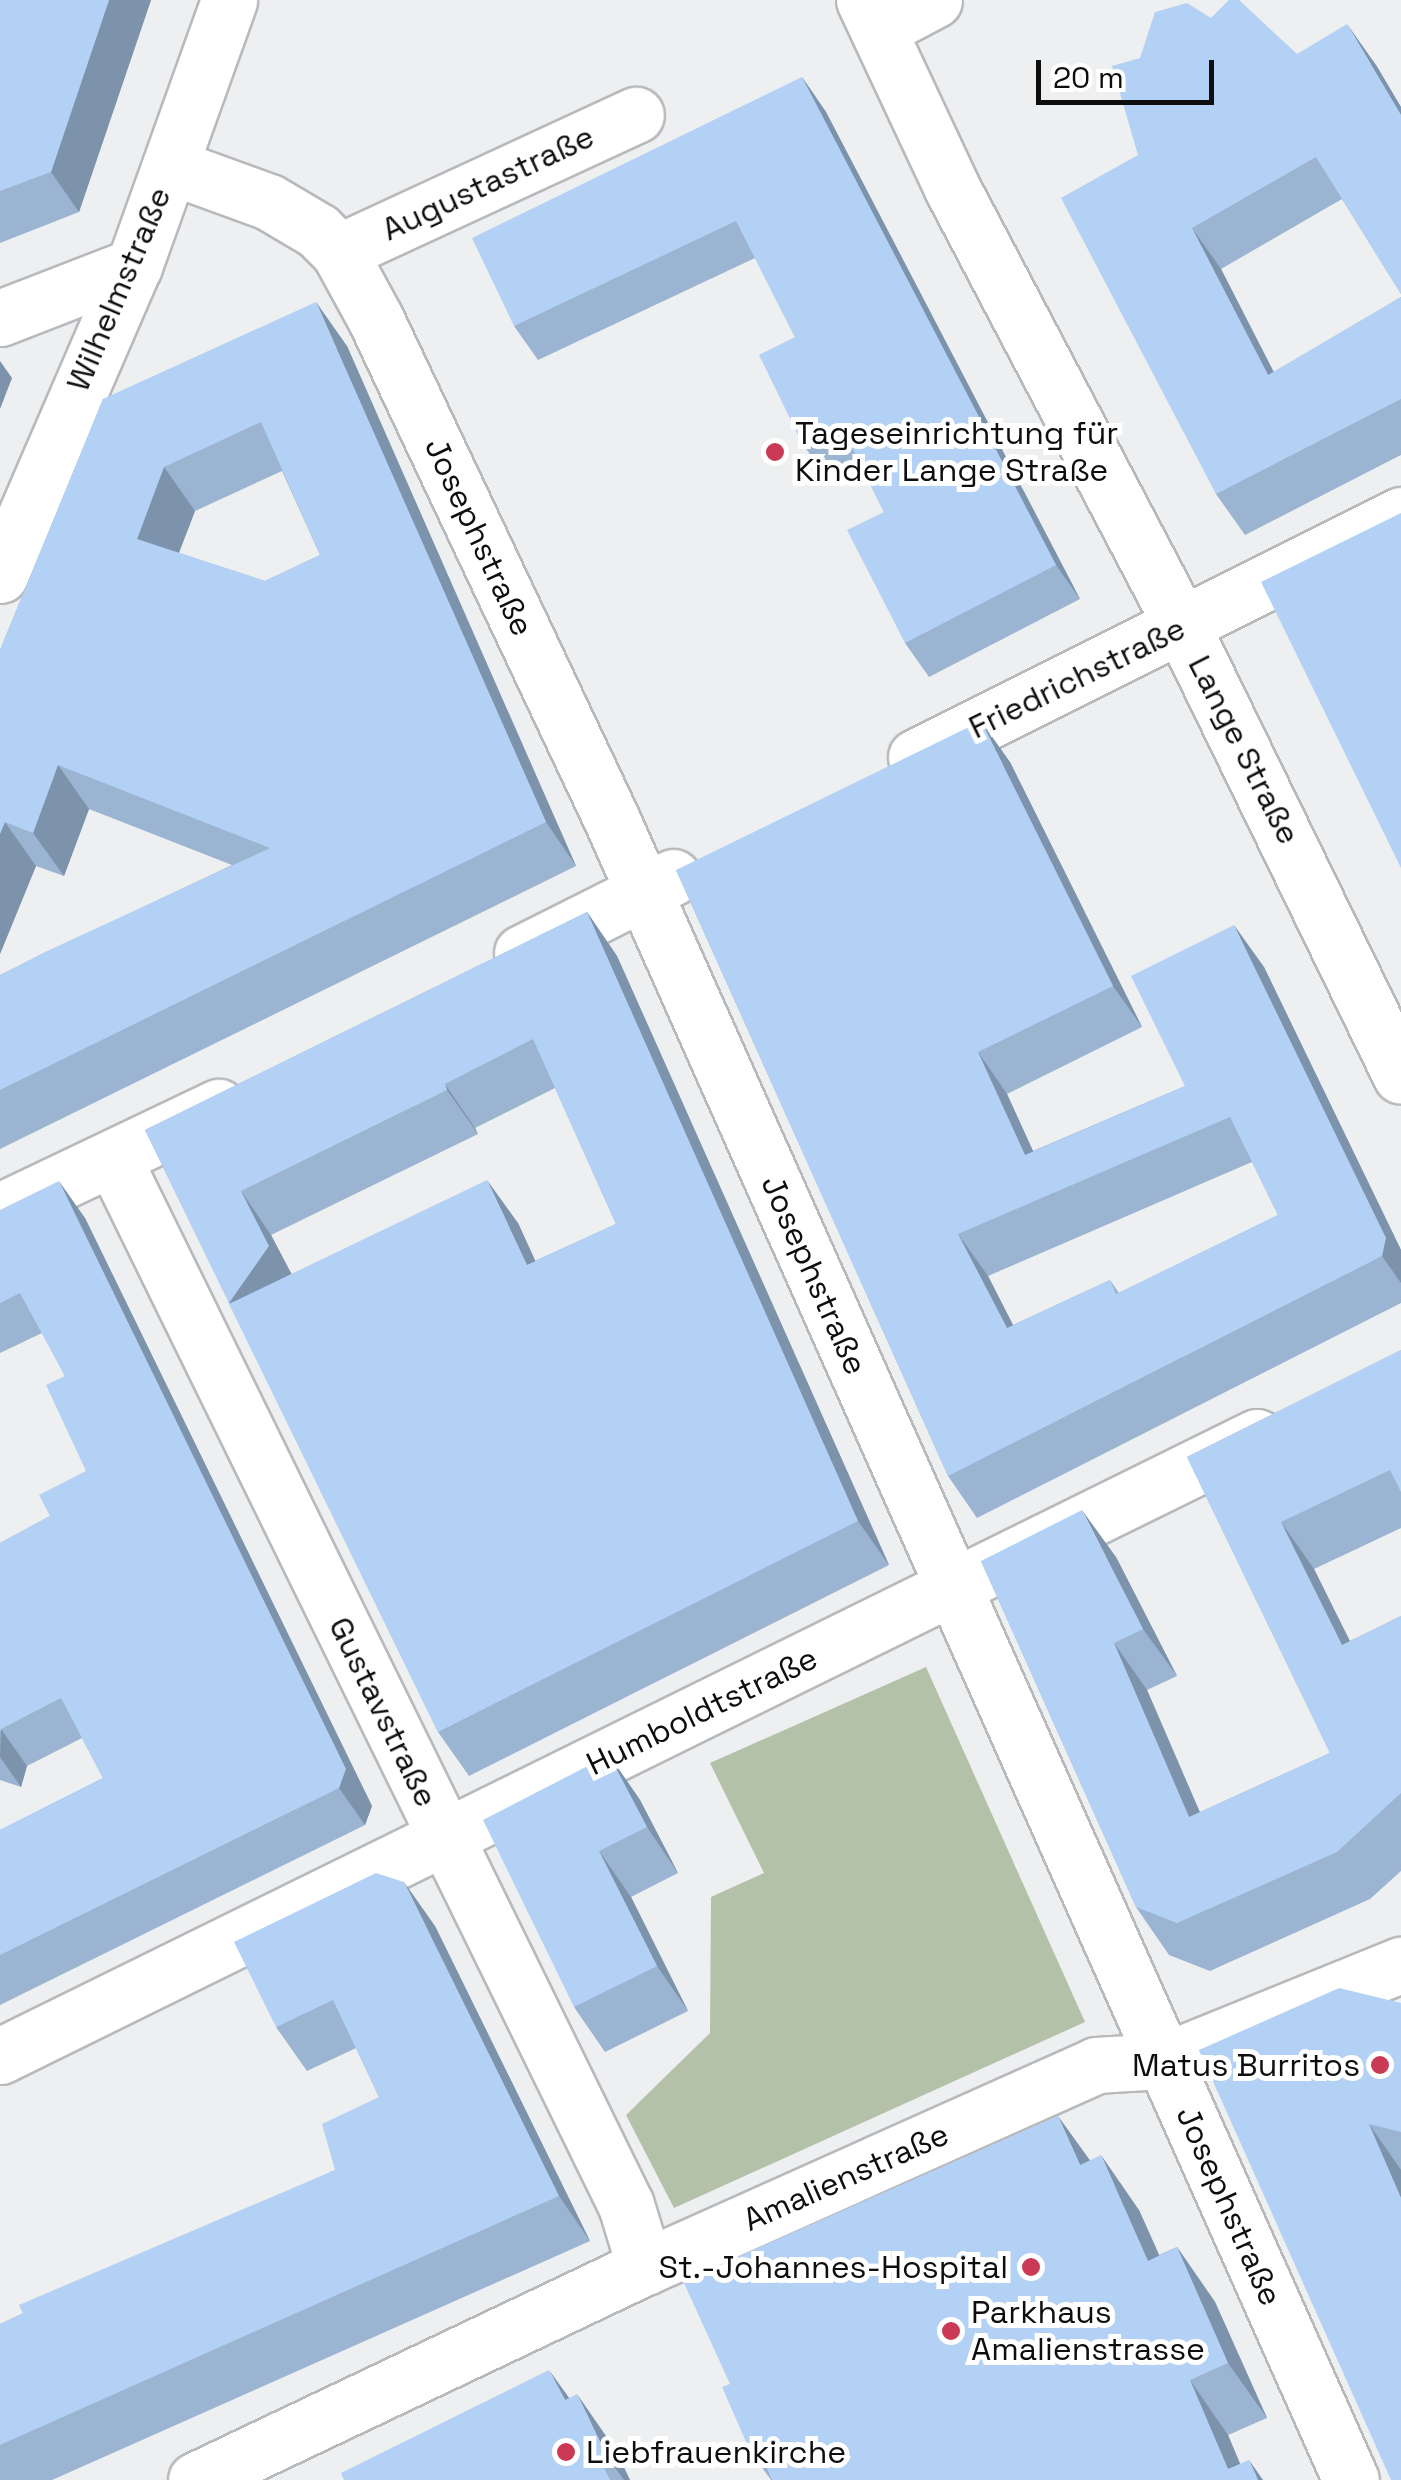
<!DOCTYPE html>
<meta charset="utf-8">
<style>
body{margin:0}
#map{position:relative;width:1401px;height:2480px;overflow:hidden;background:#edeff1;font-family:"Space Grotesk",sans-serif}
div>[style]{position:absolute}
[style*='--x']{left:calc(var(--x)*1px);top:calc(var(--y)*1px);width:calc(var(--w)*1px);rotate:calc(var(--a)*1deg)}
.green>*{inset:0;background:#b4c1a9}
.roads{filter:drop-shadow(2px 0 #b8b9bb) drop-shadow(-2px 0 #b8b9bb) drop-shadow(0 2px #b8b9bb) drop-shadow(0 -2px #b8b9bb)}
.minor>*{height:55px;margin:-27.5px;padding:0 27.5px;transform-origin:27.5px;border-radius:27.5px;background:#fff}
.wall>*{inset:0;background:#9ab4d2}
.shaded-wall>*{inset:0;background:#7d92ab}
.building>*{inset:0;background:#b3d1f4}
.dots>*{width:28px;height:28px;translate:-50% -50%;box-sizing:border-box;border:5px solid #fff;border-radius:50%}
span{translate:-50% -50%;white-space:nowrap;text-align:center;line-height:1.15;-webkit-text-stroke:10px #fff;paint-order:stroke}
.street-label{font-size:32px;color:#0e0e0f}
.poi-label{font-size:32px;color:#0e0e0f}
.left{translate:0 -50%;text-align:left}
.right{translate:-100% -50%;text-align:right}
.scale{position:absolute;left:1036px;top:60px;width:178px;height:45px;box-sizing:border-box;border:5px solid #0e0e0f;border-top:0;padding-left:12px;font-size:30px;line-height:35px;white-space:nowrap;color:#0e0e0f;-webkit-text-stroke:8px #fff;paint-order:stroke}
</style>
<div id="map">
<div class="green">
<i style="clip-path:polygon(926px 1667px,1085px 2022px,674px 2208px,626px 2115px,710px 2033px,711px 1897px,764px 1873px,710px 1763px)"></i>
</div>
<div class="roads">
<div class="minor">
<i style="--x:864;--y:0;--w:208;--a:64.9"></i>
<i style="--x:952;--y:188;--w:495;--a:62.3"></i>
<i style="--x:1182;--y:626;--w:500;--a:64.05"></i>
<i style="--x:881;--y:28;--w:60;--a:-27.8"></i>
<i style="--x:170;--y:166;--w:105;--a:20"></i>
<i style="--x:269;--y:202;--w:57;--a:30.6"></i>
<i style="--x:318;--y:231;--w:30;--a:45"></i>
<i style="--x:339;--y:252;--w:77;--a:61.4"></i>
<i style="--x:376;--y:320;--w:551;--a:64.74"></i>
<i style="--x:611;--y:818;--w:1819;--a:66"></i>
<i style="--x:339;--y:252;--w:327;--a:-24.8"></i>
<i style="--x:0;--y:318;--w:144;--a:-21.2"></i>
<i style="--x:0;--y:575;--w:337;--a:-66.6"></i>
<i style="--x:134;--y:266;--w:282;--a:-70.3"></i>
<i style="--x:916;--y:757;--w:542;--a:-26.52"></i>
<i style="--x:522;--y:953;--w:169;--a:-26.7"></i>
<i style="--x:114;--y:1160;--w:1164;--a:63.9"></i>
<i style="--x:626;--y:2205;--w:65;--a:73"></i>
<i style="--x:0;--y:1211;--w:242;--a:-25.5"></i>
<i style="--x:0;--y:2056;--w:1401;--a:-26.22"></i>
<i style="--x:196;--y:2480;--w:497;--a:-25.4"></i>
<i style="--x:645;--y:2267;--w:494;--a:-24.1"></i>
<i style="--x:1096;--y:2065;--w:68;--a:-3.4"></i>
<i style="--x:1164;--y:2061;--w:256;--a:-22.1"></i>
</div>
</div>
<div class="wall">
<i style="clip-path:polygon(0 0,151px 0,79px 212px,0 243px)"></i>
<i style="clip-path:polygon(1211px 18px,1297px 54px,1376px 65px,1401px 107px,1401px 294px,1342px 199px,1221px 269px,1274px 372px,1401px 297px,1401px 455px,1245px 535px,1216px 494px,1138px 155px,1140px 58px)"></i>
<i style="clip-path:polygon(802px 77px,826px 112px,1080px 599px,929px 677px,905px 643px,884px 512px,858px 460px,826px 477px,802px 443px,795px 337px,755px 258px,538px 360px,514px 326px)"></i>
<i style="clip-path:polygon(evenodd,347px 346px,576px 866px,0 1149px,0 975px,232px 865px,89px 809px,64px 876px,36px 866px,0 954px,0 650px,103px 399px,347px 346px,282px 471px,320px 555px,265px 581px,179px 553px,195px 511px,282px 471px)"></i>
<i style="clip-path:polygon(evenodd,1010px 762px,1142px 1027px,1007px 1094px,1033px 1151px,1185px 1086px,1264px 967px,1401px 1250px,1401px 1303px,977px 1518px,948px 1476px,676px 870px,1010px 762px,1252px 1162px,1278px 1215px,1119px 1293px,1110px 1280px,1013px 1325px,988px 1276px,1252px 1162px)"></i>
<i style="clip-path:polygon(evenodd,587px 912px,617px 956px,889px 1565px,469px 1776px,438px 1732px,145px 1130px,587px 912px,555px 1088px,616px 1224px,535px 1261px,518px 1223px,291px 1274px,271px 1235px,478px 1134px,475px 1128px,555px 1088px)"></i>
<i style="clip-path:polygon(0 1210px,85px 1218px,372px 1806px,365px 1825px,0 2005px,0 1830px,103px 1778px,82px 1738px,27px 1766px,21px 1787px,0 1780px,0 1543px,50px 1516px,86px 1471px,65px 1376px,42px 1333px,0 1353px)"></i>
<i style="clip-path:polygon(1401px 1350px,1401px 1528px,1314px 1569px,1350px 1641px,1401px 1616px,1401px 1871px,1370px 1899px,1210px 1971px,1169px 1955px,1136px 1907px,981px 1561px,1116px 1557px,1177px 1676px,1147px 1690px,1200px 1812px,1330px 1753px,1187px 1457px)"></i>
<i style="clip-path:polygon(609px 1755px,640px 1800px,678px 1873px,631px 1897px,688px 2011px,605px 2052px,574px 2007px)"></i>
<i style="clip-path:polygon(435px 1926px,590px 2241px,52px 2480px,0 2480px,0 2324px,335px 2170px,379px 2097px,356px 2048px,307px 2071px,276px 2027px)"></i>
<i style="clip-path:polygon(1401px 2003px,1401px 2480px,1199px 2050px)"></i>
<i style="clip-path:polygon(1090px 2160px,1139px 2210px,1159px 2255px,1177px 2247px,1215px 2302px,1267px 2418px,1228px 2435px,1240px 2464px,1263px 2480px,771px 2480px,750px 2451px,730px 2384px)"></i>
<i style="clip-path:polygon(569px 2398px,615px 2449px,630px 2480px,344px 2480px)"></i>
</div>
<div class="shaded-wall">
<i style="clip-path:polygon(109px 0,151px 0,79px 212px,51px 172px)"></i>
<i style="clip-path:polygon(1347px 24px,1376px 65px,1401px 107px,1401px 115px)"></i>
<i style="clip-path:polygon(802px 77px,826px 112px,1080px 599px,1056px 565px)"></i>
<i style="clip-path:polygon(1192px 228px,1221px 269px,1296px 416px,1268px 375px)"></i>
<i style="clip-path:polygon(316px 302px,347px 346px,576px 866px,546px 822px)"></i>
<i style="clip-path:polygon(0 361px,12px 378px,0 409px)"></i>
<i style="clip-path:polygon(164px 467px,195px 511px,167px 583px,137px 539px)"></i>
<i style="clip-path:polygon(981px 721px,1010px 762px,1142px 1027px,1113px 986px)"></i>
<i style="clip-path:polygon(58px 765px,89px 809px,64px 876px,33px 833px)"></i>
<i style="clip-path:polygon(5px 822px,36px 866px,0 954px,0 834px)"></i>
<i style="clip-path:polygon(587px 912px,617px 956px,889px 1565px,858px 1521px)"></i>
<i style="clip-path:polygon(1234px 925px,1264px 967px,1401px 1250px,1401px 1283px,1382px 1256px)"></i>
<i style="clip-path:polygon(978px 1052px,1007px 1094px,1054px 1197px,1025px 1155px)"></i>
<i style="clip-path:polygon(445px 1084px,475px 1128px,478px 1134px,447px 1090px)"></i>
<i style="clip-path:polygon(487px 1180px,518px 1223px,557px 1308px,527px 1265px)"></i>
<i style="clip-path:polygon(59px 1181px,85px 1218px,372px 1806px,365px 1825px,339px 1788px)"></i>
<i style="clip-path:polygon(241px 1191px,271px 1235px,300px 1290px,229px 1303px)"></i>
<i style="clip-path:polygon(958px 1234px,988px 1276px,1036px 1370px,1007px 1328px)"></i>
<i style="clip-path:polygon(1082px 1510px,1116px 1557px,1177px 1676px,1143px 1629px)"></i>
<i style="clip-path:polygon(1281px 1522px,1314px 1569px,1375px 1692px,1342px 1645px)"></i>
<i style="clip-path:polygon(1114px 1643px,1147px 1690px,1222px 1864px,1189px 1817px)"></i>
<i style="clip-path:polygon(1px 1729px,27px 1766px,21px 1787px,0 1757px)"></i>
<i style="clip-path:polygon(609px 1755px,640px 1800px,678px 1873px,647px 1827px)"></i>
<i style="clip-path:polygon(599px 1851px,631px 1897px,688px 2011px,657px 1966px)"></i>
<i style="clip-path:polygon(404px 1882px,435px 1926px,590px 2241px,559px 2196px)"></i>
<i style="clip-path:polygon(1058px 2116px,1097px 2170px,1080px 2165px)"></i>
<i style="clip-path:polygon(1369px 2124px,1401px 2170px,1401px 2198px)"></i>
<i style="clip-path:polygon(1101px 2155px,1139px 2210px,1186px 2315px,1148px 2261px)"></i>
<i style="clip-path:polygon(1177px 2247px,1215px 2302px,1267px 2418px,1228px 2363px)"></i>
<i style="clip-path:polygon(549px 2370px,588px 2424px,565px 2400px)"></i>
<i style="clip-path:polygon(1190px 2380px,1228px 2435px,1247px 2480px,1228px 2469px)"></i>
<i style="clip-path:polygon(577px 2394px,615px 2449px,630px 2480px,624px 2480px,608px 2458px)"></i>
<i style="clip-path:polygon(1249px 2460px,1263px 2480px,1258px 2480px)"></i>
</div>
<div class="building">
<i style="clip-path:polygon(0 0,109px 0,51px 172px,0 191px)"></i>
<i style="clip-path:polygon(1229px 0,1239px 0,1297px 54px,1347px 24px,1401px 115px,1401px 294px,1316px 157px,1192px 228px,1268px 375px,1401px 297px,1401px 399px,1216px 494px,1061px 198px,1138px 155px,1112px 66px,1140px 58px,1155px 12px,1187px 3px,1211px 18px)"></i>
<i style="clip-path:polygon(802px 77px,1056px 565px,905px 643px,847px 530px,884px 512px,840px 423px,802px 443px,759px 355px,795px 337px,736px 221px,514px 326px,472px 238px)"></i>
<i style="clip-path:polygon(evenodd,316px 302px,546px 822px,0 1090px,0 975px,45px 952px,270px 848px,58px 765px,33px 833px,5px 822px,0 834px,0 650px,103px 399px,316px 302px,261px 422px,320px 555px,265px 581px,137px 539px,164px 467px,261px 422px)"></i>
<i style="clip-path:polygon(1401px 513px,1401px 868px,1261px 582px)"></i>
<i style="clip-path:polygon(evenodd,981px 721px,1113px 986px,978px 1052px,1025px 1155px,1185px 1086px,1131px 976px,1234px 925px,1386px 1238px,1382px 1256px,948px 1476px,676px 870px,981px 721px,1230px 1117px,1278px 1215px,1116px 1294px,1110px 1280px,1007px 1328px,958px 1234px,1230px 1117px)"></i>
<i style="clip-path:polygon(587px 912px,858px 1521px,438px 1732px,229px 1304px,487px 1180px,527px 1265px,616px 1224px,533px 1039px,445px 1084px,447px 1090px,241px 1191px,269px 1246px,229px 1303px,145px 1130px)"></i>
<i style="clip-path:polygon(59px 1181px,346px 1769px,339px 1788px,0 1955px,0 1830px,103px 1778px,61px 1698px,1px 1729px,0 1732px,0 1543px,50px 1516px,39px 1495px,86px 1471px,46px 1385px,65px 1376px,20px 1293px,0 1303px,0 1210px)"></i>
<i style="clip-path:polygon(1401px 1350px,1401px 1492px,1390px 1470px,1281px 1522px,1342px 1645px,1401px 1616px,1401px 1793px,1337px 1852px,1177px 1923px,1136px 1907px,981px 1561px,1082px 1510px,1143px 1629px,1114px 1643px,1189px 1817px,1330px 1753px,1187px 1457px)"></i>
<i style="clip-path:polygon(609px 1755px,647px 1827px,599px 1851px,657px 1966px,574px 2007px,483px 1820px)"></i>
<i style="clip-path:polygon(376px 1873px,404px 1882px,559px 2196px,0 2445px,0 2324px,23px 2314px,19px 2305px,335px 2170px,322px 2124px,379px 2097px,333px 2000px,276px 2027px,234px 1942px)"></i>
<i style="clip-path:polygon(1339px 1988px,1401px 2003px,1401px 2132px,1369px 2124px,1401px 2198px,1401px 2480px,1391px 2480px,1199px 2050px)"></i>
<i style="clip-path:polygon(1058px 2116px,1080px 2165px,1101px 2155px,1148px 2261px,1177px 2247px,1228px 2363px,1190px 2380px,1228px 2469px,1249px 2460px,1258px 2480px,772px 2480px,758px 2447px,750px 2451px,722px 2387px,730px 2384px,683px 2281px)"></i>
<i style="clip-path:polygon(549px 2370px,565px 2400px,577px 2394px,608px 2458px,601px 2462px,610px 2480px,344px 2480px,341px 2473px)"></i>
</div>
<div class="dots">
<i style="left:775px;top:452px;background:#ca3a54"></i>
<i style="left:1380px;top:2065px;background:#ca3a54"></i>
<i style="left:1031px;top:2267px;background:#ca3a54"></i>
<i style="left:951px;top:2331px;background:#ca3a54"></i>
<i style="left:566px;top:2452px;background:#ca3a54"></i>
</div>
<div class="street-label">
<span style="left:488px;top:183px;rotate:-25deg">Augustastraße</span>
<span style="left:119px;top:289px;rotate:-67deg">Wilhelmstraße</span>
<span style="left:479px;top:537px;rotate:65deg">Josephstraße</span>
<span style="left:1077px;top:678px;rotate:-26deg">Friedrichstraße</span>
<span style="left:1244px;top:750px;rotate:63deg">Lange Straße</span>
<span style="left:814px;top:1275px;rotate:66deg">Josephstraße</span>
<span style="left:702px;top:1711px;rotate:-26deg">Humboldtstraße</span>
<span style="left:383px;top:1712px;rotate:64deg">Gustavstraße</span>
<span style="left:846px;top:2177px;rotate:-24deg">Amalienstraße</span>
<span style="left:1229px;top:2206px;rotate:66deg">Josephstraße</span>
</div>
<div class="poi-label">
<span class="left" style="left:795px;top:452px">Tageseinrichtung für<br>Kinder Lange Straße</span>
<span class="right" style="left:1360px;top:2065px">Matus Burritos</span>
<span class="right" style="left:1008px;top:2267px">St.-Johannes-Hospital</span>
<span class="left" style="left:971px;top:2331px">Parkhaus<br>Amalienstrasse</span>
<span class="left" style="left:586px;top:2452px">Liebfrauenkirche</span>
</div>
<div class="scale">20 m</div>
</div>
